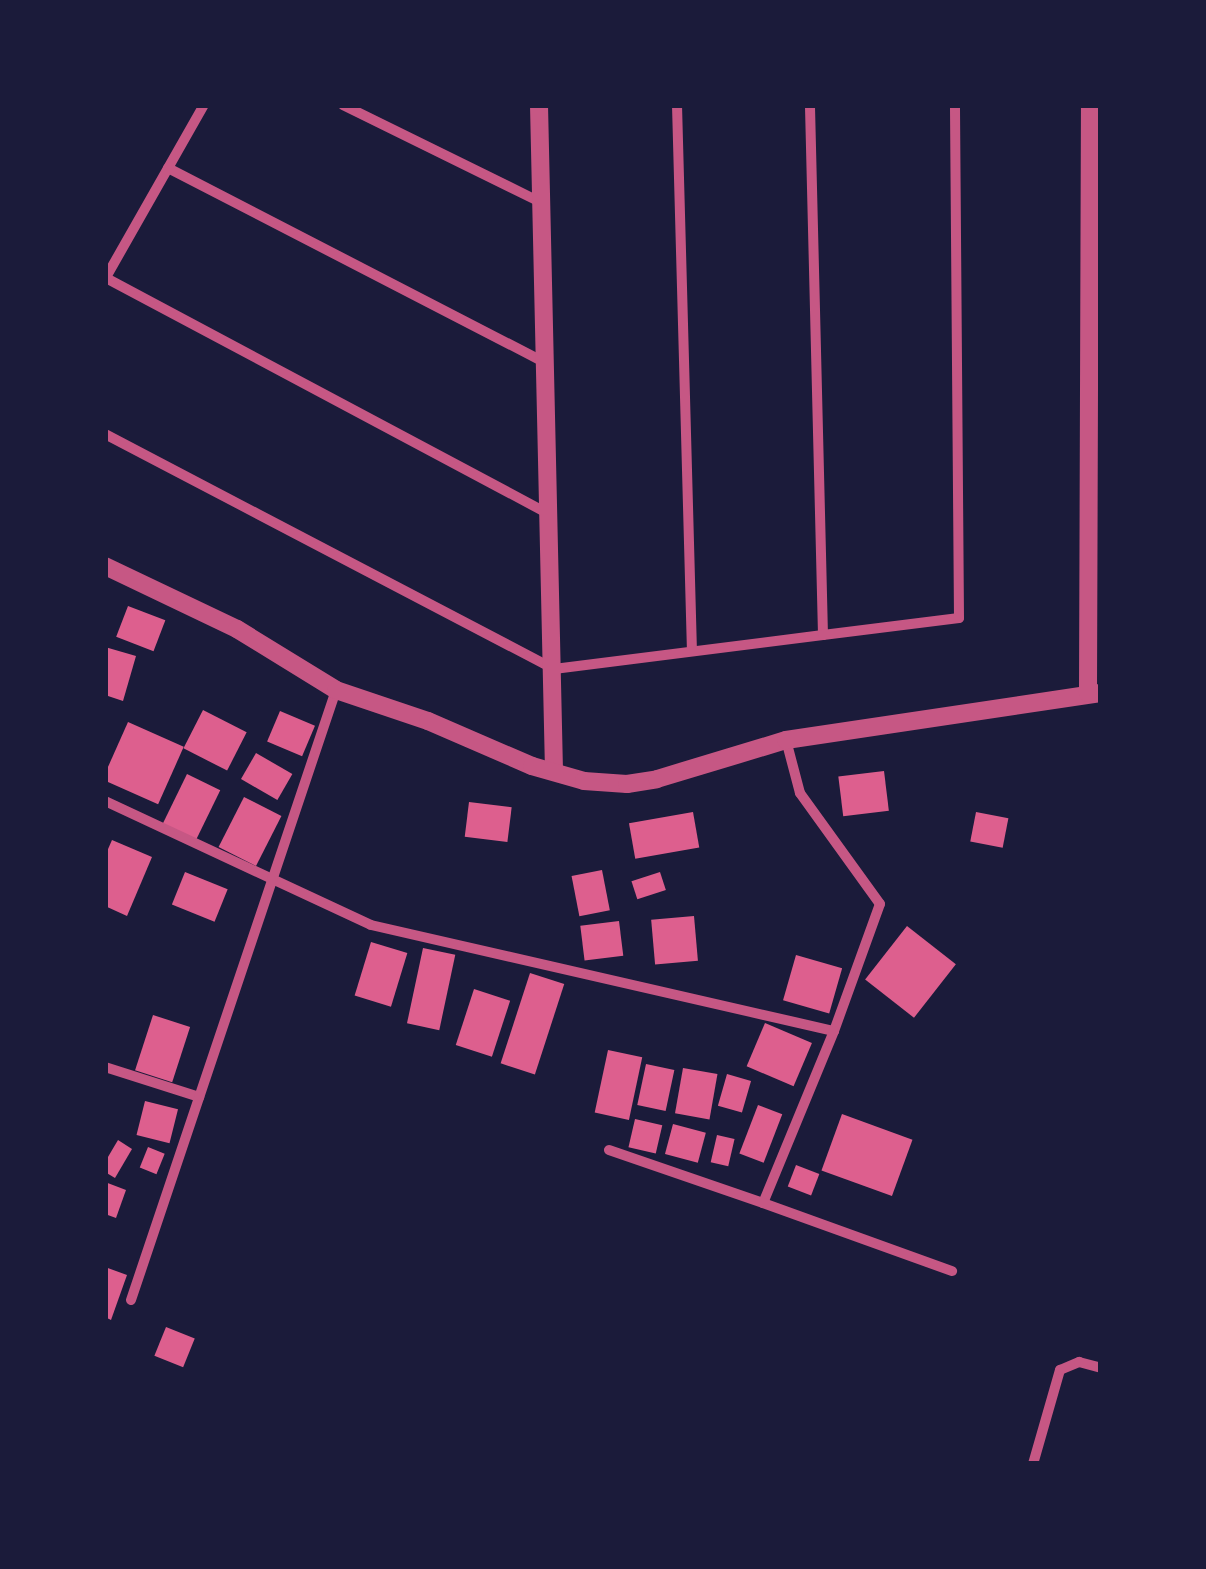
<!DOCTYPE html>
<style>
body{margin:0}
#map{position:relative;width:1206px;height:1569px;overflow:hidden;background:#1b1b3a;font-family:"Public Sans",sans-serif}
div>[style]{position:absolute}
[style*='--x']{left:calc(var(--x)*1px);top:calc(var(--y)*1px);width:calc(var(--w)*1px);rotate:calc(var(--a)*1deg)}
.building>*{inset:0;background:#dd5f8e;transform-origin:0 0}
.minor>*{height:10px;margin:-5px;padding:0 5px;transform-origin:5px;border-radius:5px;background:#c65784}
.tertiary>*{height:18px;margin:-9px;padding:0 9px;transform-origin:9px;border-radius:9px;background:#c65784}
span{translate:-50% -50%;white-space:nowrap;text-align:center;line-height:1.15;-webkit-text-stroke:10px #1b1b3a;paint-order:stroke}
.frame{position:absolute;inset:0;border:108px solid #1b1b3a;pointer-events:none}
</style>
<div id="map">
<div class="building">
<i style="left:128px;top:606px;width:40px;height:33px;rotate:21deg"></i>
<i style="clip-path:polygon(105px 647px,136px 656px,123px 701px,105px 695px)"></i>
<i style="left:203px;top:710px;width:49px;height:43px;rotate:27deg"></i>
<i style="left:280px;top:711px;width:38px;height:33px;rotate:23deg"></i>
<i style="left:128px;top:722px;width:61px;height:63px;rotate:24deg"></i>
<i style="left:256px;top:753px;width:42px;height:30px;rotate:30deg"></i>
<i style="left:884px;top:771px;width:40px;height:46px;rotate:83deg"></i>
<i style="left:187px;top:774px;width:37px;height:57px;rotate:26deg"></i>
<i style="left:244px;top:797px;width:42px;height:56px;rotate:27deg"></i>
<i style="left:469px;top:802px;width:43px;height:35px;rotate:7deg"></i>
<i style="left:693px;top:812px;width:36px;height:65px;rotate:80deg"></i>
<i style="left:976px;top:812px;width:33px;height:30px;rotate:11deg"></i>
<i style="clip-path:polygon(112px 840px,152px 857px,127px 916px,105px 906px,105px 856px)"></i>
<i style="left:602px;top:870px;width:41px;height:31px;rotate:79deg"></i>
<i style="left:185px;top:872px;width:46px;height:35px;rotate:22deg"></i>
<i style="left:660px;top:872px;width:19px;height:30px;rotate:72deg"></i>
<i style="left:694px;top:916px;width:45px;height:43px;rotate:85deg"></i>
<i style="left:619px;top:921px;width:35px;height:39px;rotate:83deg"></i>
<i style="left:907px;top:926px;width:62px;height:68px;rotate:38deg"></i>
<i style="left:371px;top:942px;width:38px;height:56px;rotate:17deg"></i>
<i style="left:423px;top:948px;width:33px;height:77px;rotate:12deg"></i>
<i style="left:796px;top:955px;width:48px;height:47px;rotate:16deg"></i>
<i style="left:530px;top:973px;width:36px;height:95px;rotate:18deg"></i>
<i style="left:474px;top:989px;width:38px;height:59px;rotate:18deg"></i>
<i style="left:153px;top:1015px;width:39px;height:58px;rotate:18deg"></i>
<i style="left:765px;top:1023px;width:51px;height:47px;rotate:23deg"></i>
<i style="left:608px;top:1050px;width:35px;height:64px;rotate:12deg"></i>
<i style="left:646px;top:1064px;width:29px;height:42px;rotate:12deg"></i>
<i style="left:683px;top:1068px;width:35px;height:46px;rotate:10deg"></i>
<i style="left:727px;top:1074px;width:25px;height:33px;rotate:16deg"></i>
<i style="left:145px;top:1101px;width:34px;height:35px;rotate:14deg"></i>
<i style="left:758px;top:1105px;width:26px;height:52px;rotate:21deg"></i>
<i style="left:842px;top:1114px;width:75px;height:60px;rotate:20deg"></i>
<i style="left:635px;top:1119px;width:28px;height:29px;rotate:13deg"></i>
<i style="left:673px;top:1124px;width:34px;height:31px;rotate:15deg"></i>
<i style="left:717px;top:1135px;width:18px;height:28px;rotate:13deg"></i>
<i style="clip-path:polygon(118px 1140px,132px 1149px,115px 1178px,105px 1172px,105px 1162px)"></i>
<i style="left:148px;top:1147px;width:18px;height:22px;rotate:22deg"></i>
<i style="left:796px;top:1165px;width:25px;height:23px;rotate:21deg"></i>
<i style="clip-path:polygon(105px 1182px,126px 1190px,116px 1218px,105px 1214px)"></i>
<i style="clip-path:polygon(105px 1267px,127px 1275px,111px 1320px,105px 1317px)"></i>
<i style="left:166px;top:1327px;width:31px;height:31px;rotate:22deg"></i>
</div>
<div class="minor">
<i style="--x:343;--y:105;--w:220;--a:26.2"></i>
<i style="--x:677;--y:105;--w:546;--a:88.43"></i>
<i style="--x:168;--y:168;--w:424;--a:27.3"></i>
<i style="--x:106;--y:278;--w:502;--a:28.05"></i>
<i style="--x:105;--y:279;--w:200;--a:-60.4"></i>
<i style="--x:105;--y:434;--w:507;--a:27.63"></i>
<i style="--x:554;--y:669;--w:271;--a:-7.2"></i>
<i style="--x:823;--y:635;--w:530;--a:-91.41"></i>
<i style="--x:823;--y:635;--w:137;--a:-7.1"></i>
<i style="--x:959;--y:618;--w:513;--a:-90.45"></i>
<i style="--x:105;--y:801;--w:293;--a:25"></i>
<i style="--x:371;--y:925;--w:475;--a:12.9"></i>
<i style="--x:834;--y:1031;--w:135;--a:-70.1"></i>
<i style="--x:880;--y:904;--w:137;--a:-125.8"></i>
<i style="--x:800;--y:793;--w:55;--a:-104.8"></i>
<i style="--x:834;--y:1031;--w:186;--a:112.4"></i>
<i style="--x:763;--y:1203;--w:201;--a:19.8"></i>
<i style="--x:105;--y:1067;--w:99;--a:17.7"></i>
<i style="--x:609;--y:1150;--w:163;--a:19"></i>
<i style="--x:131;--y:1300;--w:644;--a:-71.42"></i>
<i style="--x:1033;--y:1464;--w:98;--a:-74"></i>
<i style="--x:1060;--y:1370;--w:21;--a:-23"></i>
<i style="--x:1079;--y:1362;--w:23;--a:15"></i>
</div>
<div class="tertiary">
<i style="--x:539;--y:105;--w:667;--a:88.71"></i>
<i style="--x:105;--y:566;--w:146;--a:25.5"></i>
<i style="--x:237;--y:629;--w:116;--a:31.6"></i>
<i style="--x:336;--y:690;--w:97;--a:18.6"></i>
<i style="--x:428;--y:721;--w:113;--a:23.4"></i>
<i style="--x:532;--y:766;--w:54;--a:16.1"></i>
<i style="--x:584;--y:781;--w:43;--a:4"></i>
<i style="--x:627;--y:784;--w:30;--a:-9"></i>
<i style="--x:657;--y:779;--w:135;--a:-16.8"></i>
<i style="--x:786;--y:740;--w:318;--a:-8.5"></i>
<i style="--x:1088;--y:693;--w:588;--a:-89.81"></i>
</div>
<div class="frame"></div>
</div>
